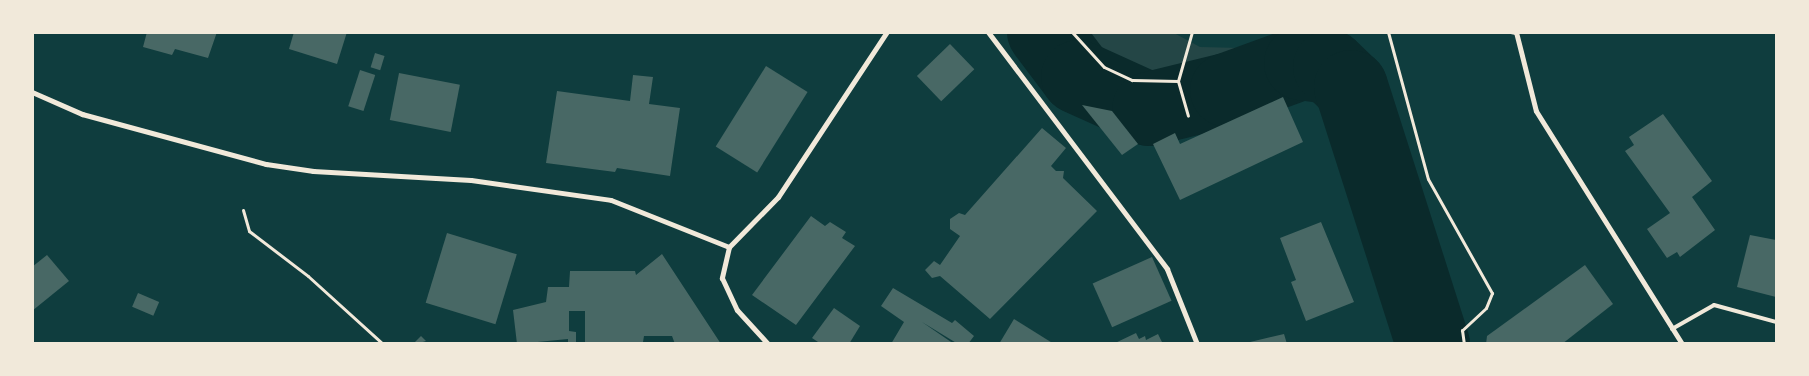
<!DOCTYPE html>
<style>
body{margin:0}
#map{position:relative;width:1809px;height:376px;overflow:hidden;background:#0f3d3e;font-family:"PT Sans Narrow",sans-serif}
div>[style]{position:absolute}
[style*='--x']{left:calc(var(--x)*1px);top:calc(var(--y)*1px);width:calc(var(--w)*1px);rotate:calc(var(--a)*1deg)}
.green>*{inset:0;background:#244646}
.river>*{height:74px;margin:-37px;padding:0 37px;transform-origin:37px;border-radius:37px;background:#0a2a2b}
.building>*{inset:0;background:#486865;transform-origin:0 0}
.path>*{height:3px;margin:-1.5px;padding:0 1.5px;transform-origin:1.5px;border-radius:1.5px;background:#f1e9da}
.service>*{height:4px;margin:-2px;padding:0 2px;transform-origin:2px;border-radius:2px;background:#f1e9da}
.minor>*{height:5px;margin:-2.5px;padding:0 2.5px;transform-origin:2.5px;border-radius:2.5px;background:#f1e9da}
span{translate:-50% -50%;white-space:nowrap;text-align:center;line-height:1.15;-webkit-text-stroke:4px #f1e9da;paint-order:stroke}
.frame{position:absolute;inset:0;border:34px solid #f1e9da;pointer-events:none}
</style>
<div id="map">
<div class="green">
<i style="clip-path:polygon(1068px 33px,1174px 33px,1200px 47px,1283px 49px,1170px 91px,1123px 82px,1100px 71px)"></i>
</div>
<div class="river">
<i style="--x:1044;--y:32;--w:56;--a:52.9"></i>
<i style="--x:1078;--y:77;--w:78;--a:24.3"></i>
<i style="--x:1149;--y:109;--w:80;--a:-13.7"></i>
<i style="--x:1227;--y:90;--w:79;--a:-20"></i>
<i style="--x:1301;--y:63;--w:29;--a:8"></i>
<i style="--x:1330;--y:67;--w:29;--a:44"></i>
<i style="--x:1351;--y:87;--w:270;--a:72.3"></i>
</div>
<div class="building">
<i style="clip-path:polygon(147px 32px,217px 32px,208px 58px,175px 49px,172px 55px,143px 47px)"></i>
<i style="clip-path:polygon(294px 32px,347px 32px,337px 64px,289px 49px)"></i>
<i style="left:950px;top:44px;width:35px;height:46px;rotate:46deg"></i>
<i style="left:375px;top:53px;width:10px;height:15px;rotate:17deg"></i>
<i style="left:766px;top:66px;width:49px;height:95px;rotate:32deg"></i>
<i style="left:360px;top:70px;width:16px;height:38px;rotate:18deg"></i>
<i style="left:399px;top:73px;width:62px;height:48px;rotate:11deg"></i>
<i style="clip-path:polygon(633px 75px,653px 77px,649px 104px,680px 108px,670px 176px,617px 168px,615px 172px,546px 163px,557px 91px,630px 101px)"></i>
<i style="clip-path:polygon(1283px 97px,1303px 142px,1180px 200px,1153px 144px,1175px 133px,1180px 144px)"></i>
<i style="clip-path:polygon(1082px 105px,1112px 111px,1138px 144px,1122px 155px)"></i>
<i style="clip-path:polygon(1663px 114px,1712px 181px,1692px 197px,1715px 230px,1680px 257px,1677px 252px,1667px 258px,1647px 229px,1670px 213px,1625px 151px,1634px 145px,1629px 137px)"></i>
<i style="clip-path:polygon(1042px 128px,1066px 148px,1051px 166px,1056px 171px,1064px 171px,1063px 178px,1097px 211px,990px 319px,940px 276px,932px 278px,925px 270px,934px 261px,940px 265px,960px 236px,950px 229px,950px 219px,959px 213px,965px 215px)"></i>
<i style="clip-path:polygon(811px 216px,825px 226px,830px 222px,846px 232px,842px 238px,855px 246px,796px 325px,752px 295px)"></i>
<i style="clip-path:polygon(1321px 222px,1354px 302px,1306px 321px,1291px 282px,1296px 280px,1280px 238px)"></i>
<i style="left:447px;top:233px;width:73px;height:73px;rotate:17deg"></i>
<i style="clip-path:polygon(1750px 235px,1776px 240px,1776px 297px,1737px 287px)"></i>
<i style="clip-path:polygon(662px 254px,721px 344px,675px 344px,672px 336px,644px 336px,643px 342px,635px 344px,585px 344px,585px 311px,569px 311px,569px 331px,576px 332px,576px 344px,568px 344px,568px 339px,517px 344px,513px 310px,546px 302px,548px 287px,569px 287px,570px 271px,635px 271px,636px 275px)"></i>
<i style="clip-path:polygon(47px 255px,69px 281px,32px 311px,32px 267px)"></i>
<i style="left:1152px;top:257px;width:48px;height:65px;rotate:66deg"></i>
<i style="clip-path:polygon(1585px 265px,1613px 304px,1562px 344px,1486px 344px,1487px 336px)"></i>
<i style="clip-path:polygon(893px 288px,952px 323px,955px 320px,974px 336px,968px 344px,958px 344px,922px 322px,954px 344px,891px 344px,904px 322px,881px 306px)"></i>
<i style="left:138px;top:293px;width:23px;height:15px;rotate:23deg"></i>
<i style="clip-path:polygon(834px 308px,860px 326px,849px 344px,821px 344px,812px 338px)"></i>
<i style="clip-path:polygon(1014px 319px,1054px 344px,999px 344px)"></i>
<i style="clip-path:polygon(1136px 333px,1139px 339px,1145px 336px,1146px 340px,1158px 334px,1163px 344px,1113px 344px)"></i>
<i style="clip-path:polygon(1284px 334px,1287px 344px,1250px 344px,1250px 342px)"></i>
<i style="clip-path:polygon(421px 336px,426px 341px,416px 344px,415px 342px)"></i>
</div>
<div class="path">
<i style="--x:1072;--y:32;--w:47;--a:47.6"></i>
<i style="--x:1104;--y:67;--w:31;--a:25"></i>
<i style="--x:1132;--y:80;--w:46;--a:1.2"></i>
<i style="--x:1178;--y:81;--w:51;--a:-74.1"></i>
<i style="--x:1388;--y:32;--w:152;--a:74.8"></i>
<i style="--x:1428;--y:179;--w:131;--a:60.7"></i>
<i style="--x:1492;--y:293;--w:16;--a:112"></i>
<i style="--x:1486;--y:308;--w:33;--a:137"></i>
<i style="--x:1462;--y:330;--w:14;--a:82"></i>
<i style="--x:1178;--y:81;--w:36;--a:74"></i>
<i style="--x:243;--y:210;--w:22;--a:74"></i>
<i style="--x:249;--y:231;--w:74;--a:37.3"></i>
<i style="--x:308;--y:276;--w:101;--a:42.2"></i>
</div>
<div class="service">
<i style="--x:1511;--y:32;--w:5;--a:11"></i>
<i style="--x:1672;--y:329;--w:48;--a:-29.7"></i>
<i style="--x:1714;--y:305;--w:64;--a:15.3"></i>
</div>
<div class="minor">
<i style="--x:988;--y:32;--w:297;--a:52.9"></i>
<i style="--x:1167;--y:269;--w:81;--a:68.2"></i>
<i style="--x:1516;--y:32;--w:81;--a:75.8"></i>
<i style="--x:1536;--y:111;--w:275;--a:57.9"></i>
<i style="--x:32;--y:92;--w:55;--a:23.7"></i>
<i style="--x:82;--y:114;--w:191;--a:15.2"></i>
<i style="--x:266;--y:164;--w:48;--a:8.5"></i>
<i style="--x:313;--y:171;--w:158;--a:3.3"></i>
<i style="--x:471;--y:180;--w:141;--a:8.1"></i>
<i style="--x:611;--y:200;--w:127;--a:21.7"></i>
<i style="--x:729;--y:247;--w:70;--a:-45.6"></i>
<i style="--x:778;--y:197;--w:198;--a:-56.6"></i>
<i style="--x:729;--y:247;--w:32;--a:103"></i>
<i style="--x:722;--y:278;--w:35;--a:65"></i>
<i style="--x:737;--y:310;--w:46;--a:47.6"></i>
</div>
<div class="frame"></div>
</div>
